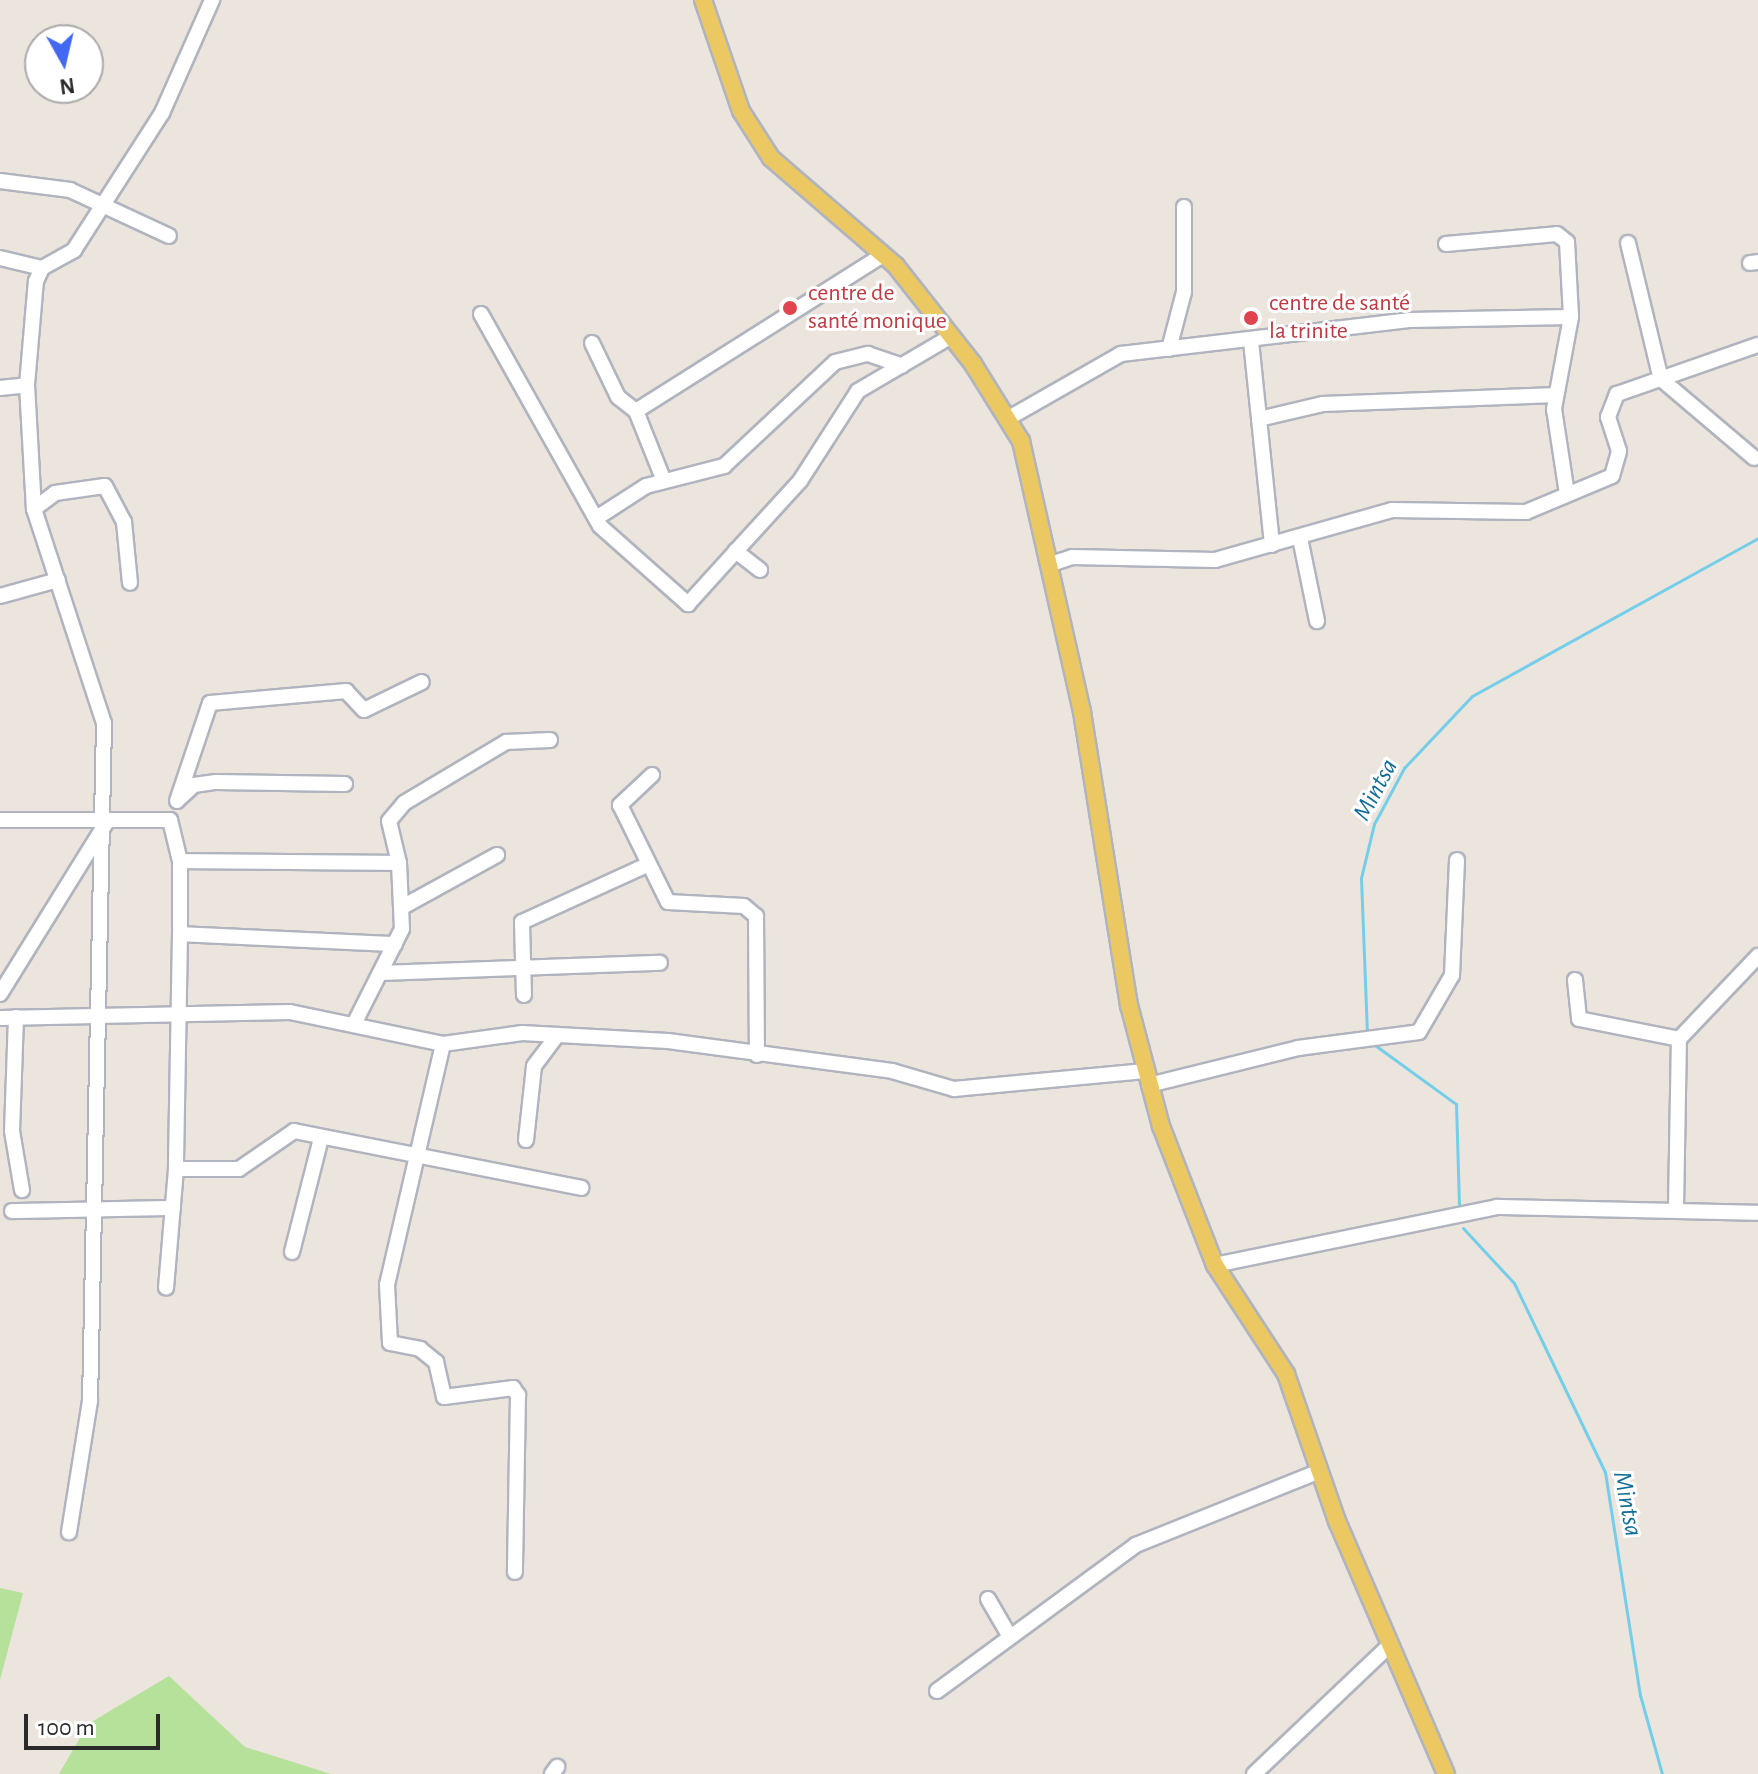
<!DOCTYPE html>
<meta charset="utf-8">
<style>
body{margin:0}
#map{position:relative;width:1758px;height:1774px;overflow:hidden;background:#ece5dd;font-family:"Alegreya Sans",sans-serif}
div>[style]{position:absolute}
[style*='--x']{left:calc(var(--x)*1px);top:calc(var(--y)*1px);width:calc(var(--w)*1px);rotate:calc(var(--a)*1deg)}
.green>*{inset:0;background:#b5e19b}
.stream>*{height:3px;margin:-1.5px;padding:0 1.5px;transform-origin:1.5px;border-radius:1.5px;background:#74ceea}
.roads{filter:drop-shadow(2px 0 #b0b4be) drop-shadow(-2px 0 #b0b4be) drop-shadow(0 2px #b0b4be) drop-shadow(0 -2px #b0b4be)}
.minor>*{height:14px;margin:-7px;padding:0 7px;transform-origin:7px;border-radius:7px;background:#fff}
.major>*{height:16px;margin:-8px;padding:0 8px;transform-origin:8px;border-radius:8px;background:#ecc862}
.dots>*{width:22px;height:22px;translate:-50% -50%;box-sizing:border-box;border:4px solid #fff;border-radius:50%}
span{translate:-50% -50%;white-space:nowrap;text-align:center;line-height:1.15;-webkit-text-stroke:6px #fff;paint-order:stroke}
.health-label{font-size:24px;color:#be3a42}
.left{translate:0 -50%;text-align:left}
.water-label{font-size:26px;color:#126d97;font-style:italic}
.north{position:absolute;left:24px;top:24px;width:80px;height:80px;box-sizing:border-box;background:#fff;border:2px solid #aaa;border-radius:50%;rotate:172deg;font-size:22px;font-weight:700;line-height:32px;text-align:center;color:#2a2a2a}
.north::after{content:'';display:block;margin:auto;width:28px;height:36px;background:#4268f4;clip-path:polygon(50% 0,100% 100%,50% 72%,0 100%)}
.scale{position:absolute;left:24px;top:1714px;width:136px;height:36px;box-sizing:border-box;border:4px solid #2a2a2a;border-top:0;padding-left:10px;font-size:24px;line-height:28px;white-space:nowrap;color:#2a2a2a;-webkit-text-stroke:6px #fff;paint-order:stroke}
</style>
<div id="map">
<div class="green">
<i style="clip-path:polygon(0 1588px,23px 1593px,0 1680px)"></i>
<i style="clip-path:polygon(169px 1676px,245px 1747px,331px 1774px,59px 1774px,88px 1724px)"></i>
</div>
<div class="stream">
<i style="--x:1367;--y:1034;--w:156;--a:-92.2"></i>
<i style="--x:1361;--y:878;--w:56;--a:-76.5"></i>
<i style="--x:1374;--y:824;--w:64;--a:-61.8"></i>
<i style="--x:1404;--y:768;--w:99;--a:-46.6"></i>
<i style="--x:1472;--y:696;--w:327;--a:-28.9"></i>
<i style="--x:1372;--y:1043;--w:104;--a:36"></i>
<i style="--x:1456;--y:1104;--w:100;--a:88.3"></i>
<i style="--x:1463;--y:1228;--w:75;--a:47.2"></i>
<i style="--x:1514;--y:1283;--w:210;--a:64.3"></i>
<i style="--x:1605;--y:1472;--w:226;--a:81.1"></i>
<i style="--x:1640;--y:1695;--w:82;--a:74.4"></i>
</div>
<div class="roads">
<div class="minor">
<i style="--x:0;--y:181;--w:71;--a:7.3"></i>
<i style="--x:70;--y:190;--w:109;--a:24.9"></i>
<i style="--x:1628;--y:243;--w:140;--a:76.4"></i>
<i style="--x:1661;--y:379;--w:122;--a:40.3"></i>
<i style="--x:1446;--y:244;--w:111;--a:-5.1"></i>
<i style="--x:1557;--y:234;--w:13;--a:39"></i>
<i style="--x:1567;--y:242;--w:75;--a:86.9"></i>
<i style="--x:1571;--y:317;--w:94;--a:100.5"></i>
<i style="--x:1554;--y:409;--w:86;--a:81.3"></i>
<i style="--x:0;--y:258;--w:43;--a:13.4"></i>
<i style="--x:1750;--y:263;--w:8;--a:-7"></i>
<i style="--x:481;--y:314;--w:243;--a:60.7"></i>
<i style="--x:600;--y:526;--w:118;--a:41.6"></i>
<i style="--x:688;--y:604;--w:72;--a:-47.8"></i>
<i style="--x:1251;--y:341;--w:205;--a:84.1"></i>
<i style="--x:592;--y:343;--w:60;--a:64.3"></i>
<i style="--x:618;--y:397;--w:23;--a:38"></i>
<i style="--x:1169;--y:349;--w:59;--a:-75.3"></i>
<i style="--x:1184;--y:292;--w:85;--a:-90"></i>
<i style="--x:27;--y:385;--w:124;--a:86.8"></i>
<i style="--x:34;--y:509;--w:225;--a:71.9"></i>
<i style="--x:104;--y:723;--w:678;--a:91.18"></i>
<i style="--x:90;--y:1401;--w:133;--a:99.1"></i>
<i style="--x:0;--y:388;--w:27;--a:-6"></i>
<i style="--x:27;--y:385;--w:104;--a:-85.1"></i>
<i style="--x:36;--y:281;--w:14;--a:-65"></i>
<i style="--x:42;--y:268;--w:37;--a:-29"></i>
<i style="--x:74;--y:250;--w:163;--a:-57.3"></i>
<i style="--x:162;--y:113;--w:124;--a:-66.1"></i>
<i style="--x:1007;--y:419;--w:131;--a:-29.7"></i>
<i style="--x:1121;--y:354;--w:290;--a:-6.7"></i>
<i style="--x:1409;--y:320;--w:162;--a:-1.1"></i>
<i style="--x:1259;--y:419;--w:66;--a:-13.2"></i>
<i style="--x:1323;--y:404;--w:233;--a:-2.2"></i>
<i style="--x:664;--y:481;--w:75;--a:-111.8"></i>
<i style="--x:636;--y:411;--w:292;--a:-32.3"></i>
<i style="--x:34;--y:509;--w:26;--a:-37"></i>
<i style="--x:55;--y:493;--w:50;--a:-8"></i>
<i style="--x:105;--y:486;--w:41;--a:62.2"></i>
<i style="--x:124;--y:522;--w:61;--a:84.4"></i>
<i style="--x:598;--y:517;--w:57;--a:-32.9"></i>
<i style="--x:646;--y:486;--w:81;--a:-14.4"></i>
<i style="--x:724;--y:466;--w:152;--a:-43.1"></i>
<i style="--x:835;--y:362;--w:34;--a:-14"></i>
<i style="--x:868;--y:354;--w:36;--a:19"></i>
<i style="--x:1300;--y:538;--w:85;--a:78.4"></i>
<i style="--x:1051;--y:564;--w:22;--a:-18"></i>
<i style="--x:1072;--y:557;--w:143;--a:1.2"></i>
<i style="--x:1215;--y:560;--w:184;--a:-15.8"></i>
<i style="--x:1392;--y:510;--w:134;--a:0.9"></i>
<i style="--x:1526;--y:512;--w:93;--a:-22.7"></i>
<i style="--x:1612;--y:476;--w:26;--a:-74"></i>
<i style="--x:1619;--y:451;--w:36;--a:-108"></i>
<i style="--x:1608;--y:417;--w:25;--a:-69"></i>
<i style="--x:1617;--y:394;--w:149;--a:-19.2"></i>
<i style="--x:760;--y:570;--w:31;--a:-142"></i>
<i style="--x:736;--y:551;--w:95;--a:-47.6"></i>
<i style="--x:800;--y:481;--w:107;--a:-57.2"></i>
<i style="--x:858;--y:391;--w:107;--a:-30.4"></i>
<i style="--x:0;--y:596;--w:60;--a:-15.4"></i>
<i style="--x:652;--y:775;--w:44;--a:136.8"></i>
<i style="--x:620;--y:805;--w:108;--a:63.7"></i>
<i style="--x:668;--y:902;--w:76;--a:3"></i>
<i style="--x:744;--y:906;--w:16;--a:40"></i>
<i style="--x:756;--y:916;--w:139;--a:89.6"></i>
<i style="--x:179;--y:799;--w:21;--a:-43"></i>
<i style="--x:194;--y:785;--w:22;--a:-8"></i>
<i style="--x:216;--y:782;--w:129;--a:0.9"></i>
<i style="--x:177;--y:801;--w:103;--a:-71.4"></i>
<i style="--x:210;--y:703;--w:137;--a:-5"></i>
<i style="--x:346;--y:691;--w:26;--a:47"></i>
<i style="--x:364;--y:710;--w:64;--a:-25.8"></i>
<i style="--x:0;--y:820;--w:170;--a:0"></i>
<i style="--x:170;--y:820;--w:42;--a:76.3"></i>
<i style="--x:180;--y:861;--w:73;--a:90"></i>
<i style="--x:180;--y:934;--w:235;--a:91"></i>
<i style="--x:176;--y:1169;--w:119;--a:94.8"></i>
<i style="--x:180;--y:861;--w:219;--a:0.5"></i>
<i style="--x:399;--y:863;--w:66;--a:87.4"></i>
<i style="--x:402;--y:929;--w:104;--a:116.8"></i>
<i style="--x:399;--y:863;--w:43;--a:-103.4"></i>
<i style="--x:389;--y:821;--w:23;--a:-50"></i>
<i style="--x:404;--y:803;--w:119;--a:-30.9"></i>
<i style="--x:506;--y:742;--w:44;--a:-2.6"></i>
<i style="--x:406;--y:905;--w:104;--a:-28.8"></i>
<i style="--x:180;--y:934;--w:215;--a:2.7"></i>
<i style="--x:381;--y:973;--w:279;--a:-2.1"></i>
<i style="--x:1575;--y:980;--w:39;--a:84"></i>
<i style="--x:1579;--y:1019;--w:102;--a:11.3"></i>
<i style="--x:0;--y:994;--w:201;--a:-58.2"></i>
<i style="--x:524;--y:995;--w:73;--a:-91.6"></i>
<i style="--x:522;--y:922;--w:137;--a:-24.5"></i>
<i style="--x:16;--y:1017;--w:114;--a:92"></i>
<i style="--x:12;--y:1131;--w:60;--a:80.4"></i>
<i style="--x:0;--y:1018;--w:290;--a:-1.2"></i>
<i style="--x:290;--y:1012;--w:156;--a:11.8"></i>
<i style="--x:443;--y:1044;--w:80;--a:-7.9"></i>
<i style="--x:522;--y:1033;--w:146;--a:3.1"></i>
<i style="--x:668;--y:1041;--w:226;--a:7.6"></i>
<i style="--x:892;--y:1071;--w:65;--a:16.2"></i>
<i style="--x:954;--y:1089;--w:192;--a:-5.4"></i>
<i style="--x:443;--y:1044;--w:247;--a:103.1"></i>
<i style="--x:387;--y:1285;--w:58;--a:87"></i>
<i style="--x:390;--y:1343;--w:31;--a:11"></i>
<i style="--x:420;--y:1349;--w:21;--a:39"></i>
<i style="--x:436;--y:1362;--w:36;--a:77"></i>
<i style="--x:444;--y:1397;--w:70;--a:-7.4"></i>
<i style="--x:513;--y:1388;--w:9;--a:54"></i>
<i style="--x:518;--y:1395;--w:177;--a:91"></i>
<i style="--x:1149;--y:1085;--w:154;--a:-13.9"></i>
<i style="--x:1298;--y:1048;--w:122;--a:-7.5"></i>
<i style="--x:1419;--y:1032;--w:66;--a:-59.9"></i>
<i style="--x:1452;--y:975;--w:115;--a:-87.5"></i>
<i style="--x:526;--y:1140;--w:74;--a:-83.8"></i>
<i style="--x:534;--y:1066;--w:39;--a:-53"></i>
<i style="--x:176;--y:1169;--w:63;--a:0"></i>
<i style="--x:239;--y:1169;--w:67;--a:-34.6"></i>
<i style="--x:294;--y:1131;--w:293;--a:11.2"></i>
<i style="--x:1676;--y:1208;--w:169;--a:-89"></i>
<i style="--x:1679;--y:1039;--w:115;--a:-46.4"></i>
<i style="--x:12;--y:1211;--w:161;--a:-1.1"></i>
<i style="--x:292;--y:1252;--w:118;--a:-75.7"></i>
<i style="--x:1215;--y:1265;--w:288;--a:-11.6"></i>
<i style="--x:1497;--y:1207;--w:261;--a:1.3"></i>
<i style="--x:988;--y:1599;--w:44;--a:59.9"></i>
<i style="--x:937;--y:1691;--w:247;--a:-36.3"></i>
<i style="--x:1136;--y:1545;--w:198;--a:-21.9"></i>
<i style="--x:552;--y:1774;--w:9;--a:-54"></i>
<i style="--x:1254;--y:1774;--w:186;--a:-43.5"></i>
</div>
<div class="major">
<i style="--x:703;--y:0;--w:117;--a:71.1"></i>
<i style="--x:741;--y:111;--w:56;--a:57.4"></i>
<i style="--x:771;--y:158;--w:165;--a:40.8"></i>
<i style="--x:896;--y:266;--w:125;--a:51.8"></i>
<i style="--x:973;--y:364;--w:91;--a:58.1"></i>
<i style="--x:1021;--y:441;--w:278;--a:77.3"></i>
<i style="--x:1082;--y:712;--w:297;--a:80.9"></i>
<i style="--x:1129;--y:1005;--w:125;--a:75.2"></i>
<i style="--x:1161;--y:1126;--w:149;--a:68.8"></i>
<i style="--x:1215;--y:1265;--w:130;--a:56.9"></i>
<i style="--x:1286;--y:1374;--w:156;--a:70.9"></i>
<i style="--x:1337;--y:1521;--w:275;--a:66.7"></i>
</div>
</div>
<div class="dots">
<i style="left:790px;top:308px;background:#e0444e"></i>
<i style="left:1251px;top:318px;background:#e0444e"></i>
</div>
<div class="health-label">
<span class="left" style="left:808px;top:308px">centre de<br>santé monique</span>
<span class="left" style="left:1269px;top:318px">centre de santé<br>la trinite</span>
</div>
<div class="water-label">
<span style="left:1376px;top:790px;rotate:-62deg">Mintsa</span>
<span style="left:1627px;top:1504px;rotate:79deg">Mintsa</span>
</div>
<div class="north">N</div>
<div class="scale">100 m</div>
</div>
